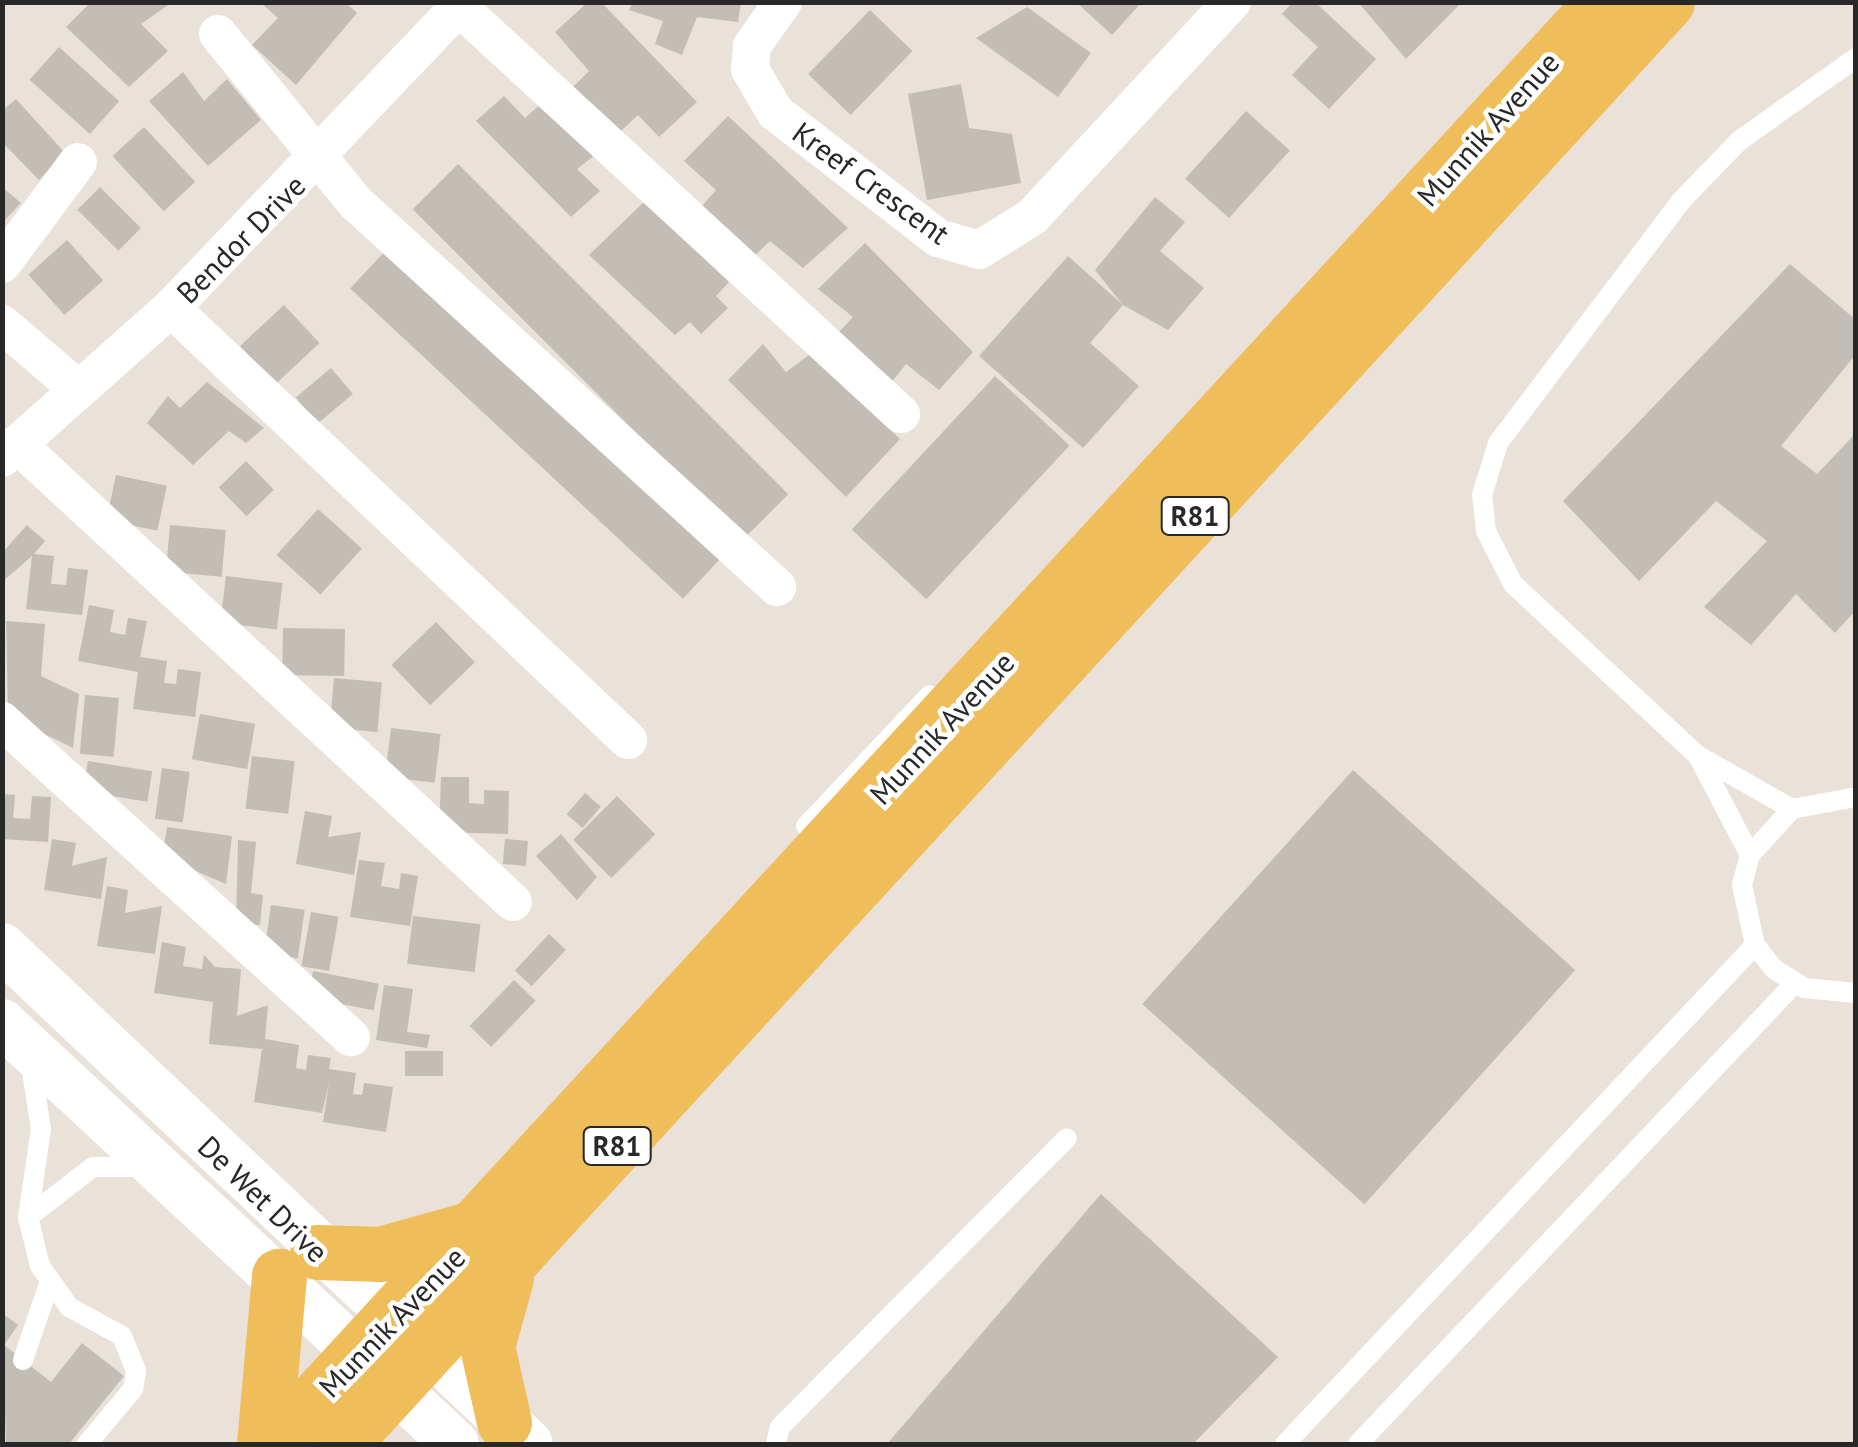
<!DOCTYPE html>
<style>
body{margin:0}
#map{position:relative;width:1858px;height:1447px;overflow:hidden;background:#eae1d9;font-family:"PT Sans",sans-serif}
div>[style]{position:absolute}
[style*='--x']{left:calc(var(--x)*1px);top:calc(var(--y)*1px);width:calc(var(--w)*1px);rotate:calc(var(--a)*1deg)}
.building>*{inset:0;background:#c2bdb5;transform-origin:0 0}
.service>*{height:20px;margin:-10px;padding:0 10px;transform-origin:10px;border-radius:10px;background:#fff}
.minor>*{height:38px;margin:-19px;padding:0 19px;transform-origin:19px;border-radius:19px;background:#fff}
.tertiary>*{height:48px;margin:-24px;padding:0 24px;transform-origin:24px;border-radius:24px;background:#fff}
.primary>*{height:55px;margin:-27.5px;padding:0 27.5px;transform-origin:27.5px;border-radius:27.5px;background:#efbd5a}
span{translate:-50% -50%;white-space:nowrap;text-align:center;line-height:1.15;-webkit-text-stroke:9px #fff;paint-order:stroke}
.shield-label span{padding:2px 8px;background:#fff;border:2px solid;border-radius:8px;-webkit-text-stroke-width:0}
.shield-label{font-size:28px;color:#282828;font-weight:700}
.street-label{font-size:30px;color:#282828}
.frame{position:absolute;inset:0;border:5px solid #282828;pointer-events:none}
</style>
<div id="map">
<div class="building">
<i style="clip-path:polygon(91px 2px,168px 5px,141px 24px,168px 51px,129px 87px,66px 27px)"></i>
<i style="clip-path:polygon(260px 2px,345px 2px,357px 13px,296px 85px,252px 45px,278px 18px)"></i>
<i style="clip-path:polygon(588px 2px,601px 2px,697px 102px,659px 137px,638px 115px,621px 131px,573px 87px,589px 71px,555px 32px)"></i>
<i style="clip-path:polygon(633px 2px,741px 2px,738px 22px,697px 17px,682px 55px,655px 44px,663px 21px,629px 10px)"></i>
<i style="clip-path:polygon(1076px 2px,1142px 2px,1112px 35px)"></i>
<i style="clip-path:polygon(1293px 2px,1315px 2px,1376px 59px,1329px 109px,1292px 75px,1318px 47px,1282px 14px)"></i>
<i style="clip-path:polygon(1358px 2px,1462px 2px,1406px 59px)"></i>
<i style="clip-path:polygon(1027px 7px,1091px 53px,1058px 97px,976px 38px)"></i>
<i style="left:870px;top:10px;width:59px;height:89px;rotate:44deg"></i>
<i style="left:59px;top:47px;width:81px;height:44px;rotate:42deg"></i>
<i style="clip-path:polygon(183px 72px,204px 101px,227px 79px,261px 120px,208px 166px,149px 101px)"></i>
<i style="clip-path:polygon(961px 84px,969px 128px,1012px 134px,1021px 183px,927px 200px,908px 94px)"></i>
<i style="clip-path:polygon(504px 96px,525px 118px,543px 102px,595px 155px,577px 169px,600px 191px,571px 217px,476px 121px)"></i>
<i style="clip-path:polygon(16px 99px,65px 153px,39px 180px,2px 142px,2px 111px)"></i>
<i style="left:1246px;top:111px;width:59px;height:91px;rotate:42deg"></i>
<i style="clip-path:polygon(728px 116px,848px 228px,803px 268px,770px 241px,754px 256px,701px 207px,716px 190px,684px 161px)"></i>
<i style="left:144px;top:127px;width:75px;height:43px;rotate:47deg"></i>
<i style="left:458px;top:164px;width:467px;height:64px;rotate:45deg"></i>
<i style="clip-path:polygon(2px 187px,21px 203px,2px 223px)"></i>
<i style="left:100px;top:187px;width:58px;height:32px;rotate:45deg"></i>
<i style="clip-path:polygon(1155px 197px,1185px 222px,1160px 251px,1204px 288px,1168px 330px,1123px 305px,1095px 270px)"></i>
<i style="clip-path:polygon(645px 201px,729px 282px,716px 296px,728px 308px,701px 334px,690px 322px,675px 335px,589px 255px)"></i>
<i style="left:67px;top:240px;width:54px;height:52px;rotate:48deg"></i>
<i style="clip-path:polygon(865px 243px,973px 352px,939px 390px,906px 364px,890px 384px,837px 334px,853px 317px,818px 289px)"></i>
<i style="left:387px;top:249px;width:455px;height:54px;rotate:43deg"></i>
<i style="clip-path:polygon(1068px 256px,1123px 305px,1090px 343px,1139px 386px,1083px 448px,979px 356px)"></i>
<i style="clip-path:polygon(1790px 264px,1856px 320px,1856px 354px,1781px 446px,1817px 474px,1856px 433px,1856px 610px,1835px 633px,1796px 594px,1751px 645px,1704px 607px,1767px 541px,1716px 501px,1639px 581px,1563px 501px)"></i>
<i style="left:284px;top:305px;width:52px;height:60px;rotate:47deg"></i>
<i style="clip-path:polygon(763px 344px,786px 372px,809px 355px,900px 439px,846px 497px,728px 380px)"></i>
<i style="left:331px;top:368px;width:34px;height:46px;rotate:50deg"></i>
<i style="left:995px;top:376px;width:102px;height:210px;rotate:43deg"></i>
<i style="clip-path:polygon(207px 382px,264px 428px,246px 443px,229px 431px,193px 465px,147px 423px,168px 396px,180px 408px)"></i>
<i style="left:246px;top:461px;width:40px;height:38px;rotate:46deg"></i>
<i style="left:116px;top:475px;width:52px;height:46px;rotate:12deg"></i>
<i style="left:318px;top:509px;width:59px;height:62px;rotate:42deg"></i>
<i style="clip-path:polygon(27px 525px,45px 541px,34px 554px,54px 556px,51px 584px,66px 585px,68px 568px,88px 570px,82px 615px,26px 609px,32px 556px,2px 582px,2px 553px)"></i>
<i style="left:170px;top:525px;width:56px;height:47px;rotate:5deg"></i>
<i style="left:226px;top:576px;width:57px;height:47px;rotate:7deg"></i>
<i style="clip-path:polygon(89px 605px,114px 610px,110px 632px,125px 635px,128px 618px,147px 621px,140px 657px,167px 661px,164px 683px,176px 684px,178px 669px,201px 672px,195px 717px,133px 709px,138px 672px,78px 661px)"></i>
<i style="clip-path:polygon(6px 621px,45px 624px,41px 676px,79px 694px,73px 748px,8px 716px)"></i>
<i style="left:436px;top:622px;width:56px;height:62px;rotate:46deg"></i>
<i style="left:283px;top:628px;width:62px;height:47px;rotate:1deg"></i>
<i style="left:334px;top:678px;width:48px;height:50px;rotate:5deg"></i>
<i style="left:85px;top:695px;width:34px;height:59px;rotate:5deg"></i>
<i style="left:200px;top:714px;width:56px;height:46px;rotate:10deg"></i>
<i style="left:391px;top:728px;width:50px;height:49px;rotate:7deg"></i>
<i style="left:252px;top:756px;width:43px;height:53px;rotate:7deg"></i>
<i style="left:88px;top:761px;width:65px;height:31px;rotate:9deg"></i>
<i style="left:162px;top:768px;width:28px;height:51px;rotate:8deg"></i>
<i style="left:1353px;top:770px;width:299px;height:315px;rotate:42deg"></i>
<i style="clip-path:polygon(441px 777px,469px 777px,469px 803px,484px 804px,484px 790px,509px 791px,508px 834px,439px 832px)"></i>
<i style="left:585px;top:793px;width:21px;height:28px;rotate:41deg"></i>
<i style="clip-path:polygon(2px 794px,15px 795px,13px 818px,30px 819px,32px 796px,51px 797px,48px 842px,2px 839px)"></i>
<i style="left:617px;top:796px;width:54px;height:62px;rotate:45deg"></i>
<i style="clip-path:polygon(305px 811px,332px 816px,328px 837px,361px 832px,354px 875px,296px 864px)"></i>
<i style="clip-path:polygon(167px 827px,232px 836px,226px 884px,162px 857px)"></i>
<i style="clip-path:polygon(561px 834px,597px 877px,577px 900px,536px 856px)"></i>
<i style="clip-path:polygon(52px 839px,76px 843px,72px 866px,107px 857px,101px 899px,44px 890px)"></i>
<i style="left:505px;top:839px;width:23px;height:25px;rotate:5deg"></i>
<i style="clip-path:polygon(238px 840px,256px 842px,251px 893px,263px 895px,260px 925px,236px 923px)"></i>
<i style="clip-path:polygon(359px 860px,385px 863px,381px 886px,399px 889px,401px 873px,418px 876px,410px 926px,350px 917px)"></i>
<i style="clip-path:polygon(107px 886px,128px 890px,125px 913px,162px 906px,155px 954px,97px 946px)"></i>
<i style="left:271px;top:905px;width:34px;height:49px;rotate:8deg"></i>
<i style="left:311px;top:912px;width:28px;height:55px;rotate:10deg"></i>
<i style="left:413px;top:916px;width:68px;height:48px;rotate:7deg"></i>
<i style="left:549px;top:934px;width:23px;height:50px;rotate:43deg"></i>
<i style="clip-path:polygon(162px 942px,186px 947px,183px 966px,202px 969px,204px 955px,215px 967px,241px 969px,237px 1016px,268px 1005px,265px 1039px,299px 1045px,296px 1068px,306px 1070px,308px 1055px,331px 1058px,329px 1069px,356px 1073px,353px 1094px,362px 1095px,364px 1083px,393px 1087px,386px 1132px,323px 1122px,329px 1083px,322px 1113px,254px 1102px,262px 1049px,209px 1044px,213px 1002px,154px 993px)"></i>
<i style="left:313px;top:971px;width:67px;height:27px;rotate:11deg"></i>
<i style="left:514px;top:980px;width:30px;height:64px;rotate:44deg"></i>
<i style="clip-path:polygon(384px 985px,413px 989px,407px 1032px,430px 1035px,427px 1048px,376px 1040px)"></i>
<i style="left:405px;top:1051px;width:38px;height:25px"></i>
<i style="clip-path:polygon(1101px 1194px,1278px 1357px,1193px 1444px,887px 1444px)"></i>
<i style="clip-path:polygon(2px 1313px,18px 1325px,4px 1345px,51px 1382px,82px 1343px,124px 1376px,69px 1444px,6px 1444px)"></i>
</div>
<div class="service">
<i style="--x:1698;--y:756;--w:112;--a:62.3"></i>
<i style="--x:1856;--y:797;--w:65;--a:169.4"></i>
<i style="--x:1792;--y:809;--w:62;--a:132.4"></i>
<i style="--x:1750;--y:855;--w:31;--a:105"></i>
<i style="--x:1742;--y:885;--w:61;--a:77.8"></i>
<i style="--x:1755;--y:945;--w:31;--a:52"></i>
<i style="--x:1774;--y:969;--w:36;--a:32"></i>
<i style="--x:1804;--y:988;--w:52;--a:5.5"></i>
<i style="--x:1792;--y:809;--w:109;--a:-150.4"></i>
<i style="--x:1697;--y:755;--w:251;--a:-137.1"></i>
<i style="--x:1513;--y:584;--w:59;--a:-117"></i>
<i style="--x:1486;--y:531;--w:36;--a:-96"></i>
<i style="--x:1482;--y:495;--w:54;--a:-72.9"></i>
<i style="--x:1498;--y:443;--w:302;--a:-52.9"></i>
<i style="--x:1680;--y:202;--w:85;--a:-46"></i>
<i style="--x:1739;--y:141;--w:143;--a:-35.4"></i>
<i style="--x:806;--y:826;--w:180;--a:-46.6"></i>
<i style="--x:31;--y:1065;--w:65;--a:81.1"></i>
<i style="--x:41;--y:1129;--w:89;--a:98.4"></i>
<i style="--x:28;--y:1217;--w:50;--a:76.2"></i>
<i style="--x:40;--y:1266;--w:50;--a:54.7"></i>
<i style="--x:69;--y:1307;--w:60;--a:28.7"></i>
<i style="--x:122;--y:1336;--w:38;--a:68"></i>
<i style="--x:136;--y:1371;--w:18;--a:99"></i>
<i style="--x:133;--y:1389;--w:72;--a:129.9"></i>
<i style="--x:28;--y:1217;--w:82;--a:-37.6"></i>
<i style="--x:93;--y:1167;--w:53;--a:0"></i>
<i style="--x:23;--y:1360;--w:80;--a:-71.1"></i>
<i style="--x:776;--y:1444;--w:17;--a:-77"></i>
<i style="--x:780;--y:1427;--w:407;--a:-45.2"></i>
<i style="--x:1285;--y:1444;--w:685;--a:-46.71"></i>
<i style="--x:1358;--y:1444;--w:635;--a:-46.53"></i>
</div>
<div class="minor">
<i style="--x:783;--y:2;--w:54;--a:125.2"></i>
<i style="--x:752;--y:46;--w:23;--a:95"></i>
<i style="--x:750;--y:69;--w:50;--a:59.8"></i>
<i style="--x:775;--y:112;--w:206;--a:37.7"></i>
<i style="--x:938;--y:238;--w:43;--a:16.3"></i>
<i style="--x:979;--y:250;--w:62;--a:-31.9"></i>
<i style="--x:1032;--y:217;--w:294;--a:-47.1"></i>
<i style="--x:459;--y:7;--w:601;--a:42.64"></i>
<i style="--x:218;--y:34;--w:218;--a:50.8"></i>
<i style="--x:356;--y:203;--w:570;--a:42.37"></i>
<i style="--x:2;--y:264;--w:127;--a:-53.3"></i>
<i style="--x:171;--y:308;--w:629;--a:43.39"></i>
<i style="--x:2;--y:324;--w:101;--a:40.6"></i>
<i style="--x:17;--y:444;--w:675;--a:42.72"></i>
<i style="--x:2;--y:458;--w:226;--a:-41.6"></i>
<i style="--x:171;--y:308;--w:423;--a:-46.3"></i>
<i style="--x:2;--y:721;--w:471;--a:42.2"></i>
</div>
<div class="tertiary">
<i style="--x:2;--y:947;--w:724;--a:43.32"></i>
<i style="--x:2;--y:1023;--w:618;--a:42.9"></i>
</div>
<div class="primary">
<i style="--x:317;--y:1252;--w:63;--a:1.8"></i>
<i style="--x:380;--y:1254;--w:104;--a:-15.6"></i>
<i style="--x:504;--y:1422;--w:78;--a:-102.6"></i>
<i style="--x:487;--y:1346;--w:71;--a:-74.4"></i>
<i style="--x:264;--y:1444;--w:169;--a:-84.9"></i>
<i style="--x:274;--y:1444;--w:1960;--a:-47.36"></i>
<i style="--x:342;--y:1444;--w:1958;--a:-47.42"></i>
</div>
<div class="shield-label">
<span style="left:1195px;top:516px">R81</span>
<span style="left:617px;top:1146px">R81</span>
</div>
<div class="street-label">
<span style="left:1488px;top:129px;rotate:-48deg">Munnik Avenue</span>
<span style="left:871px;top:183px;rotate:36deg">Kreef Crescent</span>
<span style="left:241px;top:239px;rotate:-45deg">Bendor Drive</span>
<span style="left:942px;top:728px;rotate:-47deg">Munnik Avenue</span>
<span style="left:263px;top:1199px;rotate:44deg">De Wet Drive</span>
<span style="left:392px;top:1322px;rotate:-46deg">Munnik Avenue</span>
</div>
<div class="frame"></div>
</div>
